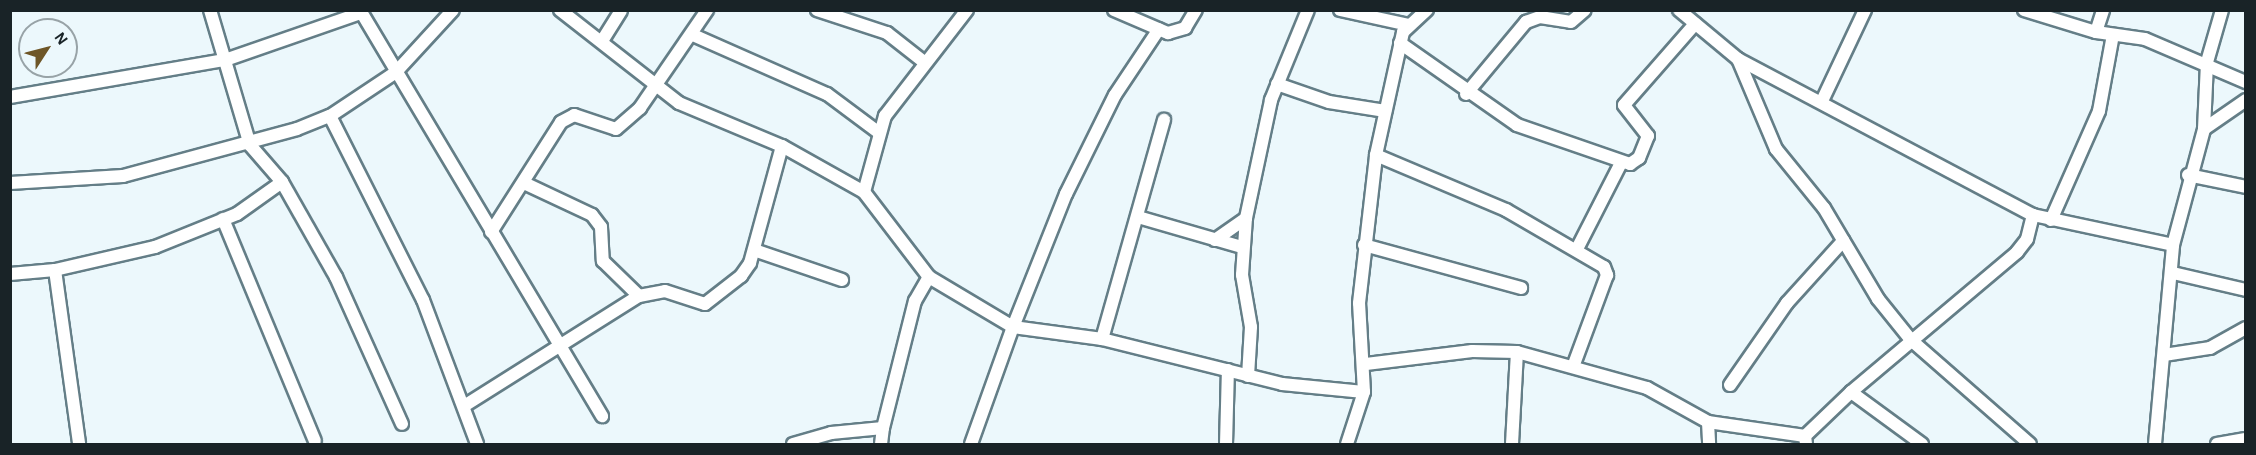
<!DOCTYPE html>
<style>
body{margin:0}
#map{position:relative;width:2256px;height:455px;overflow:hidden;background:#ecf8fc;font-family:"Alegreya Sans",sans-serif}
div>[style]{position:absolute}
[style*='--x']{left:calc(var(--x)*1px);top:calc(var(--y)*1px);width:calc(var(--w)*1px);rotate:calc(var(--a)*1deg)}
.roads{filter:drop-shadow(2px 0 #647e87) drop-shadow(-2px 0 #647e87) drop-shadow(0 2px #647e87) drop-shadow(0 -2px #647e87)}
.minor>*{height:12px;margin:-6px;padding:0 6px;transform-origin:6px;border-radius:6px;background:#fff}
span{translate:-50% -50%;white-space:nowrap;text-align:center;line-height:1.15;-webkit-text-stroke:6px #ecf8fc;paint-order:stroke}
.frame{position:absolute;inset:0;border:12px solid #192327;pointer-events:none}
.north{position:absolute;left:18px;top:18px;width:60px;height:60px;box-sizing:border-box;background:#ecf8fc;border:2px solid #98a3a7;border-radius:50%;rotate:54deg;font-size:16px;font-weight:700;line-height:24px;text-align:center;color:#192327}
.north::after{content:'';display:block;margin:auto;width:21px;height:27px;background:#6e5627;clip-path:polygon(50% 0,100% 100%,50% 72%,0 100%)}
</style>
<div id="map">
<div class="roads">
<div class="minor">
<i style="--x:210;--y:10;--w:141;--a:73.5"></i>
<i style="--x:250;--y:145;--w:49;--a:49.1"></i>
<i style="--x:282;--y:182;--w:109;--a:60.4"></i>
<i style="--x:336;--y:277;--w:161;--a:65.8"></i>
<i style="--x:360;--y:10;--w:473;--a:59.2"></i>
<i style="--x:560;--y:10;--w:151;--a:38"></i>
<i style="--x:679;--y:103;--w:112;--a:22.7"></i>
<i style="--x:782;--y:146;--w:94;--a:29.3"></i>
<i style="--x:864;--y:192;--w:107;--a:52.6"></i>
<i style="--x:929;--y:277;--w:98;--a:30.8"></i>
<i style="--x:1013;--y:327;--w:143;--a:-68.3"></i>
<i style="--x:1066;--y:194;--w:110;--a:-63.7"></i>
<i style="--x:1115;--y:95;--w:79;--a:-56.3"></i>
<i style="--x:817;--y:10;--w:74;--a:18.2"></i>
<i style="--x:887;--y:33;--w:47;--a:38.1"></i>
<i style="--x:1114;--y:10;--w:59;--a:23.1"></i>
<i style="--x:1168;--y:33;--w:18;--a:-16"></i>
<i style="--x:1185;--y:28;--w:21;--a:-59"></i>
<i style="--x:1340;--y:10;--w:71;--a:12.3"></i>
<i style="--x:1679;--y:10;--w:77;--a:39.7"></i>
<i style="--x:1738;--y:59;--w:334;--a:27.9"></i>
<i style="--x:2033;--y:215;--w:143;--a:12.1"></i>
<i style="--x:2024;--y:10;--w:75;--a:17"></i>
<i style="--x:2096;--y:32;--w:49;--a:8.1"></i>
<i style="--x:2145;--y:39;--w:110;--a:23.1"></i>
<i style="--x:2096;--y:32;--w:23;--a:-72"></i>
<i style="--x:693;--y:35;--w:146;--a:23.8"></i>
<i style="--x:827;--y:94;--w:64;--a:36.7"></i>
<i style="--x:602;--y:41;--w:36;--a:-58"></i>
<i style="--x:1400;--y:43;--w:143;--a:35"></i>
<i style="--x:1517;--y:125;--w:120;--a:19"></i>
<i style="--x:1630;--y:164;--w:11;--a:-34"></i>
<i style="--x:1639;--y:158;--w:24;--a:-68"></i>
<i style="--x:1648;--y:136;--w:39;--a:-128"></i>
<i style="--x:1624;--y:105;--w:108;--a:-48.8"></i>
<i style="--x:1738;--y:59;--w:98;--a:67.1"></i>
<i style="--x:1776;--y:149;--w:76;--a:50.9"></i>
<i style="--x:1824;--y:208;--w:106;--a:59.3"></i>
<i style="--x:1878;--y:299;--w:53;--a:51.2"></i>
<i style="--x:1911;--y:340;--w:158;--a:41.2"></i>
<i style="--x:1277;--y:84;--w:55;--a:19.1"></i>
<i style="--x:1329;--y:102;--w:57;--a:9.1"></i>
<i style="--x:1466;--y:94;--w:94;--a:-50.2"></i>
<i style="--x:1526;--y:22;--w:15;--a:-20"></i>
<i style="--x:1540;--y:17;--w:31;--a:9"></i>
<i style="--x:1571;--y:22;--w:18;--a:-41"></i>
<i style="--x:10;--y:97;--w:218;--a:-9.8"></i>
<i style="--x:225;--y:60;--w:144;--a:-19.1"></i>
<i style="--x:1822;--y:101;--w:101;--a:-64.7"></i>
<i style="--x:330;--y:116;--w:206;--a:63.2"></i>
<i style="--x:423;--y:300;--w:154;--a:69.4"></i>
<i style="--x:2204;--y:129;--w:51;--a:-34.6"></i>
<i style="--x:1376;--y:155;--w:141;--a:22.9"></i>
<i style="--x:1506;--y:210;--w:113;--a:30.2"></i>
<i style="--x:1604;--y:267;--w:9;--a:69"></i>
<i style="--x:1607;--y:275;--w:98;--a:110.3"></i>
<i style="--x:2188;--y:175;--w:59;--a:11.7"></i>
<i style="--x:10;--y:183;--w:113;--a:-3.5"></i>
<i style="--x:123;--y:176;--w:180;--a:-15.1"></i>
<i style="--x:297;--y:129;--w:35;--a:-22"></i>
<i style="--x:330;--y:116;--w:79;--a:-33.7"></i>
<i style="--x:396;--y:72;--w:84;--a:-47.4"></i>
<i style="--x:524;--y:183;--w:75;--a:25.2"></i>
<i style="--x:592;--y:215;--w:15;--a:53"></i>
<i style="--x:601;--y:227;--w:34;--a:87"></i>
<i style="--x:603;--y:261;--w:50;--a:44.2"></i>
<i style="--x:864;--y:192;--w:79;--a:-74.6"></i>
<i style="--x:885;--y:116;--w:134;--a:-52.3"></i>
<i style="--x:1138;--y:217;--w:108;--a:16.1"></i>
<i style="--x:223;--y:219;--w:240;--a:67.5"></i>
<i style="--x:2051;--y:220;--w:119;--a:-66.2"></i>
<i style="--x:2099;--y:111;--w:77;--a:-79.6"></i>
<i style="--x:491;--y:232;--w:130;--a:-57.5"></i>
<i style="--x:561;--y:122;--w:15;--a:-28"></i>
<i style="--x:574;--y:115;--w:44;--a:18.4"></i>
<i style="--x:616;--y:129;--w:32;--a:-41"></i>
<i style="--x:640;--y:108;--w:119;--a:-55.6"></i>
<i style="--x:1215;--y:240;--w:38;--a:-35"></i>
<i style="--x:1364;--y:245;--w:163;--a:15.3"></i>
<i style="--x:1578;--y:247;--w:94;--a:-62.9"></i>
<i style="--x:754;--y:250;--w:93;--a:18.8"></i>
<i style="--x:55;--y:270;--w:176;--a:82.1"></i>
<i style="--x:2173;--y:273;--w:75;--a:13.1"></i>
<i style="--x:10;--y:274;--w:45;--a:-5.1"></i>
<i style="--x:55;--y:270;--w:103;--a:-13"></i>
<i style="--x:155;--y:247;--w:88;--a:-21.9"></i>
<i style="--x:237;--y:214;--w:55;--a:-35.4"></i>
<i style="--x:1102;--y:339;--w:228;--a:-74.2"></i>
<i style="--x:2164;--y:355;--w:47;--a:-8.7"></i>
<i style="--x:2210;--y:348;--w:41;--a:-29.1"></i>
<i style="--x:1366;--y:364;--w:107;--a:-7"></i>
<i style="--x:1472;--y:351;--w:45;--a:1.3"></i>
<i style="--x:1517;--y:352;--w:135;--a:15.5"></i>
<i style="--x:1647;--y:388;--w:70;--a:29.1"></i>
<i style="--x:1708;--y:422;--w:98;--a:8.2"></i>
<i style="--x:1248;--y:376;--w:49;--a:-86.5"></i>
<i style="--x:1251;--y:327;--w:53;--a:-99.8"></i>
<i style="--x:1242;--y:275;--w:57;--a:-86"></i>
<i style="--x:1246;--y:218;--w:121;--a:-78"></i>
<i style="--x:1271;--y:100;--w:97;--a:-67.7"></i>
<i style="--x:1730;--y:385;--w:100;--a:-55.2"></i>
<i style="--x:1787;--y:303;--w:84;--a:-47.9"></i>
<i style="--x:1851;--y:392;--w:88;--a:36.2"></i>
<i style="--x:464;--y:406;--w:207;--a:-32.2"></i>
<i style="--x:639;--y:296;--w:26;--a:-11"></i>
<i style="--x:665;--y:291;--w:42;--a:18"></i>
<i style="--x:705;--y:304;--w:46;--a:-37.9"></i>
<i style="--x:741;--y:276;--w:16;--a:-55"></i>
<i style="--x:750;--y:263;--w:121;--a:-74.7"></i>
<i style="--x:1708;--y:422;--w:22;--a:87"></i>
<i style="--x:793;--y:444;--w:40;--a:-16"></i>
<i style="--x:831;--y:433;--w:52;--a:-5.5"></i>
<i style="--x:883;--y:428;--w:131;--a:-75.9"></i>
<i style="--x:915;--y:301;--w:28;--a:-60"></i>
<i style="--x:881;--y:444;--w:16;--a:-83"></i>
<i style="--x:971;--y:444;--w:124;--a:-70.3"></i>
<i style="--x:1013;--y:327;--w:90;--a:7.7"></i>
<i style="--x:1102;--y:339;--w:186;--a:14"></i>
<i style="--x:1282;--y:384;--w:82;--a:5.6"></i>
<i style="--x:1226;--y:444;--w:74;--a:-88.5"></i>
<i style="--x:1347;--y:444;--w:55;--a:-71.9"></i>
<i style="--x:1364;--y:392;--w:89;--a:-93.2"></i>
<i style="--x:1359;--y:303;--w:149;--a:-83.4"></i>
<i style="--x:1376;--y:155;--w:126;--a:-77.6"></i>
<i style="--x:1403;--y:32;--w:33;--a:-43"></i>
<i style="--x:1512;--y:444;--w:92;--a:-86.9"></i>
<i style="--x:1806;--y:444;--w:8;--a:-97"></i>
<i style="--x:1805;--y:436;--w:64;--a:-43.7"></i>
<i style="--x:1851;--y:392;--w:217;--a:-40.1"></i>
<i style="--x:2017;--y:252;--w:16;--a:-52"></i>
<i style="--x:2027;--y:239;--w:25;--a:-76"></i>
<i style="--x:2155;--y:444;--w:200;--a:-84.8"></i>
<i style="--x:2173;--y:245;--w:120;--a:-75"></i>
<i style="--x:2204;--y:129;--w:67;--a:-87.4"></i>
<i style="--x:2207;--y:62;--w:54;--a:-73.9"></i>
<i style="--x:2217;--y:444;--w:29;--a:-10"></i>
</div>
</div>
<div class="frame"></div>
<div class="north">N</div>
</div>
